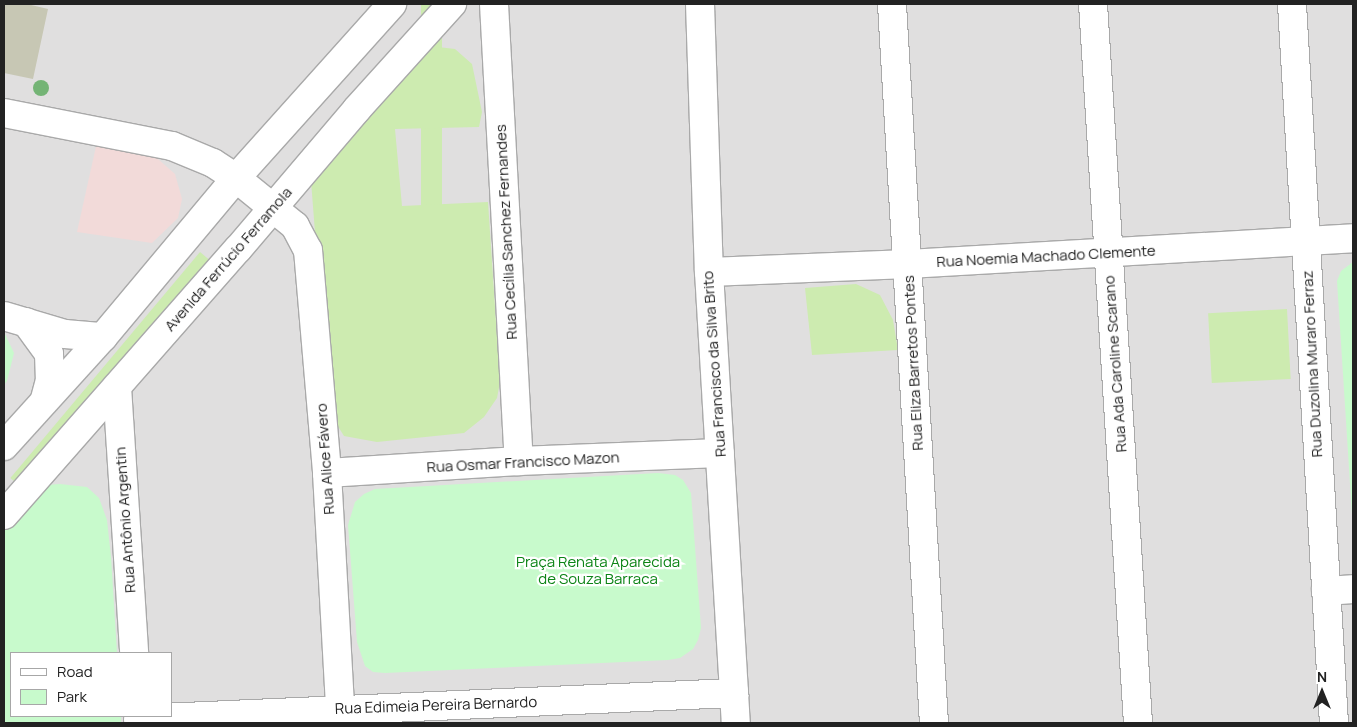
<!DOCTYPE html>
<meta charset="utf-8">
<style>
body{margin:0}
#map{position:relative;width:1357px;height:727px;overflow:hidden;background:#f2efe9;font-family:Manrope,sans-serif}
div>[style]{position:absolute}
[style*='--x']{left:calc(var(--x)*1px);top:calc(var(--y)*1px);width:calc(var(--w)*1px);rotate:calc(var(--a)*1deg)}
.residential>*{inset:0;background:#e0dfdf}
.commercial>*{inset:0;background:#f2dad9}
.construction>*{inset:0;background:#c7c7b4}
.grass>*{inset:0;background:#cdebb0;transform-origin:0 0}
.park>*{inset:0;background:#c8facc}
.roads{filter:drop-shadow(1px 0 #a9a9a9) drop-shadow(-1px 0 #a9a9a9) drop-shadow(0 1px #a9a9a9) drop-shadow(0 -1px #a9a9a9)}
.minor>*{height:28px;margin:-14px;padding:0 14px;transform-origin:14px;border-radius:14px;background:#fff}
.trees>*{width:16px;height:16px;margin:-8px;border-radius:50%;background:#74b475}
span{translate:-50% -50%;white-space:nowrap;text-align:center;line-height:1.15;-webkit-text-stroke:4.5px #fff;paint-order:stroke}
.street-label{font-size:15px;color:#222}
.park-label{font-size:15px;color:#0c8416}
.frame{position:absolute;inset:0;border:5px solid #222;pointer-events:none}
.legend{position:absolute;left:10px;top:652px;width:162px;height:65px;box-sizing:border-box;background:#fff;border:1px solid #a7a7a7;margin:0;padding:6px 9px;list-style:none;font-size:15px;color:#222}
.legend li{display:flex;align-items:center;gap:10px;height:25px}
.legend b{width:25px;border:1px solid #a7a7a7}
.north{position:absolute;left:1297px;top:667px;width:50px;height:50px;-webkit-text-stroke:4px #fff;paint-order:stroke;rotate:0deg;font-size:14px;font-weight:700;line-height:20px;text-align:center;color:#222}
.north::after{content:'';display:block;margin:auto;width:18px;height:22px;background:#222;clip-path:polygon(50% 0,100% 100%,50% 72%,0 100%)}
</style>
<div id="map">
<div class="residential">
<i style="clip-path:polygon(evenodd,4px 4px,1353px 4px,1353px 723px,4px 723px,4px 4px,11px 653px,171px 653px,171px 716px,11px 716px,11px 653px)"></i>
</div>
<div class="commercial">
<i style="clip-path:polygon(97px 142px,150px 152px,175px 174px,182px 199px,178px 218px,152px 243px,77px 232px)"></i>
</div>
<div class="construction">
<i style="clip-path:polygon(5px 4px,27px 4px,48px 9px,33px 79px,4px 73px)"></i>
</div>
<div class="grass">
<i style="left:421px;top:4px;width:21px;height:204px"></i>
<i style="clip-path:polygon(438px 47px,455px 49px,472px 64px,482px 112px,479px 127px,395px 129px,402px 206px,488px 202px,500px 382px,497px 398px,484px 417px,464px 433px,377px 442px,344px 436px,329px 412px,311px 181px,414px 51px)"></i>
<i style="left:200px;top:252px;width:16px;height:295px;rotate:40deg"></i>
<i style="clip-path:polygon(856px 284px,880px 295px,893px 320px,898px 350px,812px 355px,805px 288px)"></i>
<i style="left:1287px;top:309px;width:70px;height:79px;rotate:87deg"></i>
</div>
<div class="park">
<i style="clip-path:polygon(1353px 262px,1353px 530px,1337px 281px,1341px 271px)"></i>
<i style="clip-path:polygon(4px 332px,14px 353px,7px 381px,4px 385px)"></i>
<i style="clip-path:polygon(658px 473px,675px 475px,683px 480px,691px 493px,701px 628px,698px 640px,693px 649px,680px 658px,668px 660px,385px 673px,373px 672px,365px 666px,357px 642px,348px 525px,355px 502px,364px 494px,375px 489px)"></i>
<i style="clip-path:polygon(60px 484px,87px 487px,99px 498px,107px 520px,111px 557px,117px 653px,11px 653px,11px 716px,121px 716px,121px 723px,4px 723px,4px 522px,47px 485px)"></i>
</div>
<div class="roads">
<div class="minor">
<i style="--x:494;--y:4;--w:458;--a:86.9"></i>
<i style="--x:700;--y:4;--w:268;--a:88.1"></i>
<i style="--x:709;--y:272;--w:452;--a:86.6"></i>
<i style="--x:892;--y:4;--w:720;--a:86.66"></i>
<i style="--x:1093;--y:4;--w:720;--a:86.42"></i>
<i style="--x:1292;--y:4;--w:720;--a:86.66"></i>
<i style="--x:4;--y:113;--w:171;--a:11.1"></i>
<i style="--x:172;--y:146;--w:44;--a:22.5"></i>
<i style="--x:213;--y:163;--w:27;--a:33"></i>
<i style="--x:236;--y:178;--w:76;--a:39.1"></i>
<i style="--x:295;--y:226;--w:27;--a:62"></i>
<i style="--x:308;--y:250;--w:224;--a:85.1"></i>
<i style="--x:327;--y:473;--w:250;--a:86.8"></i>
<i style="--x:709;--y:272;--w:199;--a:-2.3"></i>
<i style="--x:908;--y:264;--w:446;--a:-3.3"></i>
<i style="--x:4;--y:316;--w:64;--a:16.4"></i>
<i style="--x:65;--y:334;--w:38;--a:5"></i>
<i style="--x:26;--y:322;--w:39;--a:54"></i>
<i style="--x:49;--y:354;--w:26;--a:88"></i>
<i style="--x:50;--y:380;--w:20;--a:105"></i>
<i style="--x:117;--y:387;--w:267;--a:86.3"></i>
<i style="--x:4;--y:446;--w:147;--a:-47.8"></i>
<i style="--x:103;--y:337;--w:207;--a:-50.1"></i>
<i style="--x:236;--y:178;--w:234;--a:-48.1"></i>
<i style="--x:327;--y:473;--w:192;--a:-3.6"></i>
<i style="--x:519;--y:461;--w:201;--a:-2.3"></i>
<i style="--x:4;--y:515;--w:354;--a:-48.7"></i>
<i style="--x:238;--y:249;--w:184;--a:-49.6"></i>
<i style="--x:357;--y:109;--w:142;--a:-47.9"></i>
<i style="--x:1326;--y:591;--w:27;--a:-4"></i>
<i style="--x:138;--y:719;--w:597;--a:-2.5"></i>
</div>
</div>
<div class="trees">
<i style="left:41px;top:88px"></i>
</div>
<div class="street-label">
<span style="left:506px;top:232px;rotate:-93deg">Rua Cecília Sanchez Fernandes</span>
<span style="left:1046px;top:256px;rotate:-3deg">Rua Noemia Machado Clemente</span>
<span style="left:228px;top:259px;rotate:-49deg">Avenida Ferrúcio Ferramola</span>
<span style="left:913px;top:363px;rotate:-93deg">Rua Eliza Barretos Pontes</span>
<span style="left:714px;top:364px;rotate:-94deg">Rua Francisco da Silva Brito</span>
<span style="left:1115px;top:364px;rotate:-94deg">Rua Ada Caroline Scarano</span>
<span style="left:1312px;top:364px;rotate:-93deg">Rua Duzolina Muraro Ferraz</span>
<span style="left:325px;top:459px;rotate:-94deg">Rua Alice Fávero</span>
<span style="left:523px;top:462px;rotate:-3deg">Rua Osmar Francisco Mazon</span>
<span style="left:125px;top:520px;rotate:-94deg">Rua Antônio Argentin</span>
<span style="left:436px;top:705px;rotate:-2deg">Rua Edimeia Pereira Bernardo</span>
</div>
<div class="park-label">
<span style="left:598px;top:570px">Praça Renata Aparecida<br>de Souza Barraca</span>
</div>
<div class="frame"></div>
<ul class="legend">
<li><b style="height:6px;background:#fff"></b>Road</li>
<li><b style="height:14px;background:#c8facc"></b>Park</li>
</ul>
<div class="north">N</div>
</div>
